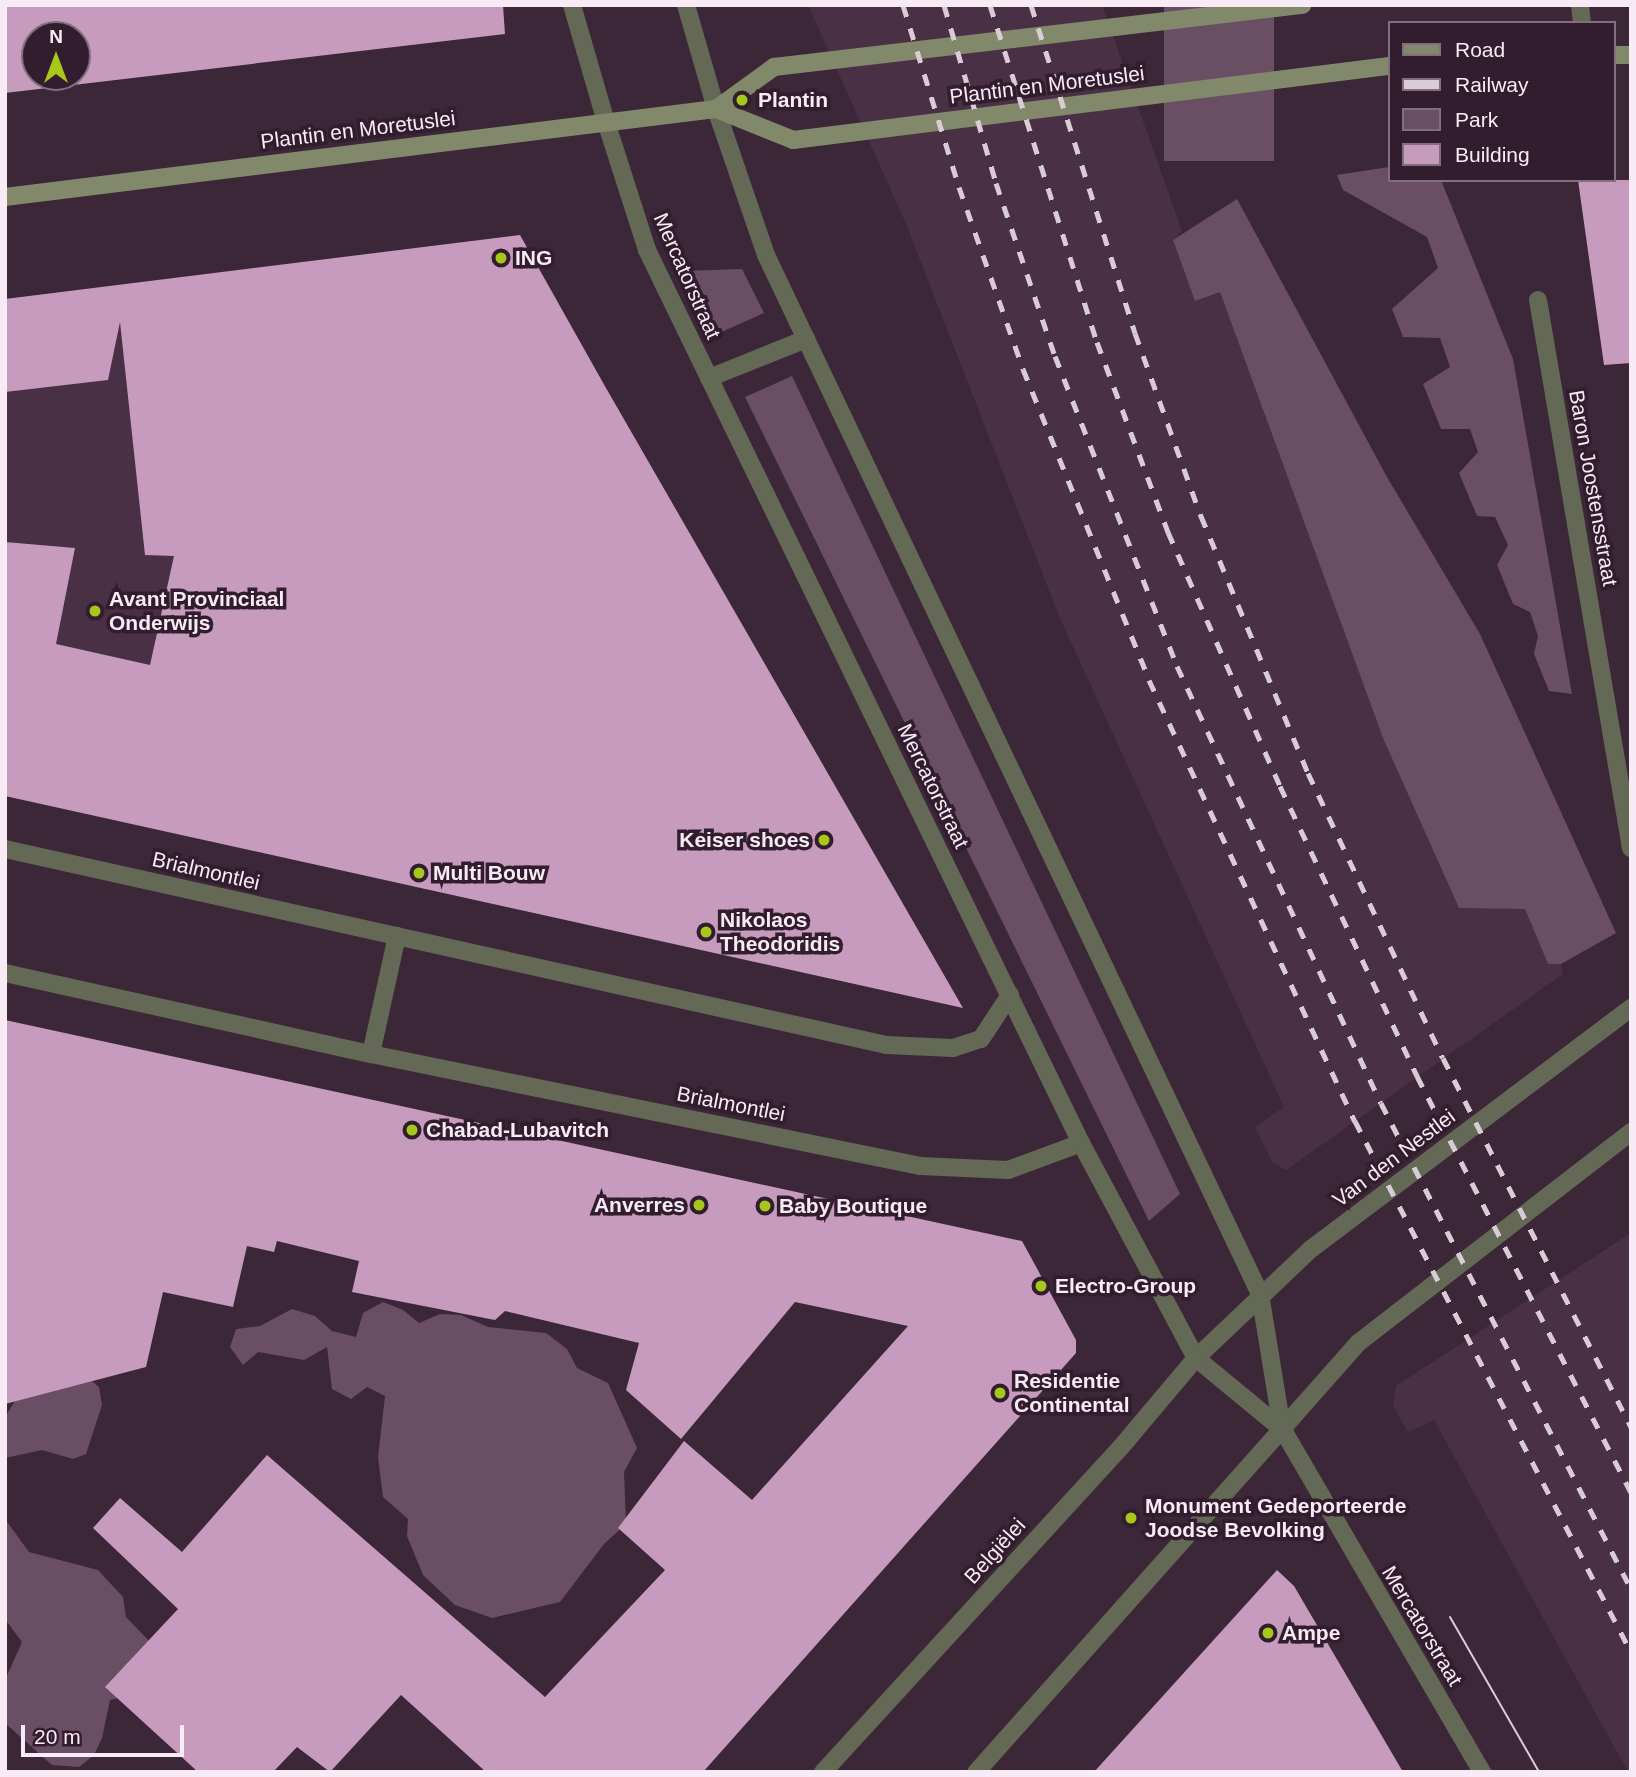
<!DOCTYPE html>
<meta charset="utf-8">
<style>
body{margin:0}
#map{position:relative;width:1636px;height:1777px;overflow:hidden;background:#3b2738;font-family:Helvetica,sans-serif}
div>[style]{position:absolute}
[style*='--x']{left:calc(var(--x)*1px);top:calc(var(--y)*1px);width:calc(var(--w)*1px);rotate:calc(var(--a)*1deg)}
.built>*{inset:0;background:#4a3045}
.green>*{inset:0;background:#694e64;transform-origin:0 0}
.building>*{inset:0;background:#c69bbe}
.service>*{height:18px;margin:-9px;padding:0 9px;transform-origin:9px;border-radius:9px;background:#636955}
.minor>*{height:18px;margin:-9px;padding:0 9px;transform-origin:9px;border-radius:9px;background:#636955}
.tertiary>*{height:18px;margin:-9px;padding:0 9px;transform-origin:9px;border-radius:9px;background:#636955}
.secondary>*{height:18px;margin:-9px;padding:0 9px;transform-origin:9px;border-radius:9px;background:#81896a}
.tram>*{height:2px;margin:-1px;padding:0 1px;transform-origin:1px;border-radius:1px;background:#daccd7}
.rail>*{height:5px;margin-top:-2.5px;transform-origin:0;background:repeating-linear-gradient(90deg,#daccd7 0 12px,transparent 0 24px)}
.dots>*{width:19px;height:19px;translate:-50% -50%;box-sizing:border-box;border:4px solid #311d2d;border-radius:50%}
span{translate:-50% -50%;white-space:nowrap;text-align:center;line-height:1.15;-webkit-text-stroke:7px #311d2d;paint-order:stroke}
.street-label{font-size:21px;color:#f8ebf5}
.poi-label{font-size:21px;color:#f8ebf5;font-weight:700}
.left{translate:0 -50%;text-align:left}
.right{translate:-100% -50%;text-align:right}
.frame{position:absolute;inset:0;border:7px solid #f8ebf5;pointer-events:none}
.legend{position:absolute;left:1388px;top:21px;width:228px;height:161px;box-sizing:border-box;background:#311d2d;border:2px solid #816f7d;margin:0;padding:9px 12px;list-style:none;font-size:21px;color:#f8ebf5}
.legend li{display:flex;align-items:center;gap:14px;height:35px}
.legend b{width:35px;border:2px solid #816f7d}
.north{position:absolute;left:21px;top:21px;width:70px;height:70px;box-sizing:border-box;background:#311d2d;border:2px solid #816f7d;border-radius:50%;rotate:0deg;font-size:19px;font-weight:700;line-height:28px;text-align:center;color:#f8ebf5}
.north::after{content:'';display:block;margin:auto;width:24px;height:32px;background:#a8c71c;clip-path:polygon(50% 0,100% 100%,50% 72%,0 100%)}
.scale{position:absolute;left:21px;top:1725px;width:163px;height:32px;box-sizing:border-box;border:4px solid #f8ebf5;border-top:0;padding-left:9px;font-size:21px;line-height:24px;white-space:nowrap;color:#f8ebf5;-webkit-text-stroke:5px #311d2d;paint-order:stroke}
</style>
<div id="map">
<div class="built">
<i style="clip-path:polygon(808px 5px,1102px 5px,1182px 231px,1173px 240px,1195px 301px,1220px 292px,1383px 738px,1525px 909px,1548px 964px,1561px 964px,1563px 974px,1286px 1170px,1273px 1163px,1255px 1127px,1284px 1107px,1059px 616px,906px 224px)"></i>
<i style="clip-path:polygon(116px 286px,198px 557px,173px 665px,5px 796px,5px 299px)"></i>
<i style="clip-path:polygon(1631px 1233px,1631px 1772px,1628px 1772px,1434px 1420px,1408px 1432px,1393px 1406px,1396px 1386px)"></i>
</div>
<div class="green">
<i style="left:1164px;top:5px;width:110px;height:156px"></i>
<i style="clip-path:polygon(1389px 167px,1389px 180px,1441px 180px,1513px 359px,1572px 694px,1549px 691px,1534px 654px,1538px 636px,1530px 612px,1513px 604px,1497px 565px,1508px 545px,1495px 517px,1477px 516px,1459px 473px,1478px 452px,1470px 429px,1441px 429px,1423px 384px,1450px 367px,1440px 338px,1403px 337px,1392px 309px,1438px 268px,1427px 237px,1343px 190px,1337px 175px)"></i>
<i style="clip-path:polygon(1237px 199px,1387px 477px,1480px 634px,1616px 933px,1561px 964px,1548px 964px,1525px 909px,1459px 908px,1383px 738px,1220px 292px,1195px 301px,1173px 240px)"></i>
<i style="clip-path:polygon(742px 269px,764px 313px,715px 335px,685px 271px)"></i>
<i style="clip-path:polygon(792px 376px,1180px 1194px,1149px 1221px,745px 397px)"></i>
<i style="clip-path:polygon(383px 1302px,403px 1310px,419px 1323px,440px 1314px,461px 1315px,488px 1327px,546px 1333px,567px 1349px,577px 1368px,608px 1383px,637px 1448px,624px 1472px,626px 1524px,604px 1544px,560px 1602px,492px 1618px,455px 1605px,423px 1575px,407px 1536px,408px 1519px,383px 1497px,378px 1457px,385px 1396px,367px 1387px,351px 1399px,332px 1389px,327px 1347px,304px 1360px,258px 1352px,243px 1365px,230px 1347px,236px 1329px,260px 1326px,292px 1309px,315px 1316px,332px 1331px,356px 1337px,363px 1313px)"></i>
<i style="clip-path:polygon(77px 1369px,99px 1387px,102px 1405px,86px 1454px,73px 1459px,42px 1450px,5px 1458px,5px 1417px,23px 1388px)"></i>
<i style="clip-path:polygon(5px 1519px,29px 1552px,98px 1570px,123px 1597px,126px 1617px,152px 1644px,136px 1694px,110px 1700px,102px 1738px,94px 1755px,79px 1767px,52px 1765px,5px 1723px,5px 1680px,22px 1642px,5px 1619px)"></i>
</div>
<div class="building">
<i style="clip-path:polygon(evenodd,5px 5px,503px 5px,505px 34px,5px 93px,5px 5px,35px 35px,77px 35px,77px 77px,35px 77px,35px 35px)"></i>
<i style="clip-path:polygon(1578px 180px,1631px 180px,1631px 363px,1604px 365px)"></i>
<i style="clip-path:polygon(520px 235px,606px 388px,963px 1008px,5px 796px,5px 542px,75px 548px,56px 644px,150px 665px,174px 556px,145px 555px,120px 322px,108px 380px,5px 392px,5px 299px)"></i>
<i style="clip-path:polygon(5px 1020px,1022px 1241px,1076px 1340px,1076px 1353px,703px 1772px,486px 1772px,401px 1695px,330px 1772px,297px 1747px,273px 1772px,198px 1772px,105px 1687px,178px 1609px,93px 1528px,120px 1498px,182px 1552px,267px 1455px,545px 1697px,665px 1570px,618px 1528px,684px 1441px,752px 1500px,908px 1326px,795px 1302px,681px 1439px,626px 1390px,639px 1343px,505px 1311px,495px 1320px,352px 1292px,359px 1261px,277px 1241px,274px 1252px,247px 1246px,233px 1307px,163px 1292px,146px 1367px,5px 1404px)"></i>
<i style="clip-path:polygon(1277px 1570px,1294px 1586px,1403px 1772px,1094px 1772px)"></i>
</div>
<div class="service">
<i style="--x:709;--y:378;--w:105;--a:-21.9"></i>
</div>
<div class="minor">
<i style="--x:572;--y:5;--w:122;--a:73.8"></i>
<i style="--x:686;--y:5;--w:108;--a:73.9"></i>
<i style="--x:1580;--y:5;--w:18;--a:84"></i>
<i style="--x:1538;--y:300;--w:556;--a:80.37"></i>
<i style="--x:5;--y:849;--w:903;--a:12.54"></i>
<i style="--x:886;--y:1045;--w:67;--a:2.6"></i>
<i style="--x:953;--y:1048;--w:29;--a:-18"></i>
<i style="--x:981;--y:1039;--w:53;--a:-56.6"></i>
<i style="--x:5;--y:973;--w:375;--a:12.5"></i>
<i style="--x:371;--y:1054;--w:560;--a:11.53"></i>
<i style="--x:920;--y:1166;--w:88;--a:2.6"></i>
<i style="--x:1008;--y:1170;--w:78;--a:-20.3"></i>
<i style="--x:371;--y:1054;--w:121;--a:-77.6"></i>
<i style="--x:1282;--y:1429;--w:115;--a:-48.5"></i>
<i style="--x:1358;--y:1343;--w:345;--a:-37.7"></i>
<i style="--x:1482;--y:1772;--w:397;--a:-120.2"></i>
<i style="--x:1282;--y:1429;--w:112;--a:-140.5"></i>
<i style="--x:1196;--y:1358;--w:158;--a:-43.5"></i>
<i style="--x:1311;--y:1249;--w:401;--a:-37"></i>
</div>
<div class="tertiary">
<i style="--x:716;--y:109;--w:154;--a:71.1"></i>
<i style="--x:766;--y:255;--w:1150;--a:64.57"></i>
<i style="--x:1260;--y:1294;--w:137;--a:80.7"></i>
<i style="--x:1282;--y:1429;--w:460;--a:131.7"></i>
<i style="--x:606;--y:122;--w:134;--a:72.2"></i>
<i style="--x:647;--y:250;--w:993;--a:64.08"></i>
<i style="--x:1081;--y:1143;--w:244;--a:61.9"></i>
<i style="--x:1196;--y:1358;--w:116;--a:130.1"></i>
<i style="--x:1121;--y:1447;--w:441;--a:132.5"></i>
</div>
<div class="secondary">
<i style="--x:1613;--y:55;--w:18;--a:0"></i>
<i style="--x:716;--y:109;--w:72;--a:-35.9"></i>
<i style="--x:774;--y:67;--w:532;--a:-6.7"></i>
<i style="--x:5;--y:197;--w:716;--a:-7.06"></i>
<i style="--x:716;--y:109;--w:83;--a:21.9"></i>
<i style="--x:793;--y:140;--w:601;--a:-7.08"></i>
</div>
<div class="tram">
<i style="--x:1450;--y:1617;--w:179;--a:60.1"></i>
</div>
<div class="rail">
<i style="--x:903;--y:5;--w:190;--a:72.9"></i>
<i style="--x:959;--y:187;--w:193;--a:70.6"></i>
<i style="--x:1023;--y:369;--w:336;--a:67.9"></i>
<i style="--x:1149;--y:680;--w:487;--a:65"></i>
<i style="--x:1355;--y:1121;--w:598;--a:62.54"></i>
<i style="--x:944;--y:5;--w:185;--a:73.7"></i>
<i style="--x:996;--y:183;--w:183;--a:71.2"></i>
<i style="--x:1055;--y:356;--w:333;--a:68.5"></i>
<i style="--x:1177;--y:666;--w:482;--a:65"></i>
<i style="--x:1381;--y:1103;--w:547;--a:62.78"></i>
<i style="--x:990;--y:5;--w:354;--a:72.4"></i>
<i style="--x:1097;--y:342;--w:203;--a:69.5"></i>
<i style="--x:1168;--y:532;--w:278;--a:66.2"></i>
<i style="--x:1280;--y:786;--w:321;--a:64.7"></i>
<i style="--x:1417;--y:1076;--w:469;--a:62.8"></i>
<i style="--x:1031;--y:5;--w:344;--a:72.4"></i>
<i style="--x:1135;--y:333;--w:195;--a:70.2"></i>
<i style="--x:1201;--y:516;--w:278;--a:67.4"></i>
<i style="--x:1308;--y:773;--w:315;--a:64.7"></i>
<i style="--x:1443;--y:1058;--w:414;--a:63"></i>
</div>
<div class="dots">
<i style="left:742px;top:100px;background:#a8c71c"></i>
<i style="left:501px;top:258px;background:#a8c71c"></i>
<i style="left:95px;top:611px;background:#a8c71c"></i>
<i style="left:824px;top:840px;background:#a8c71c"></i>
<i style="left:419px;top:873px;background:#a8c71c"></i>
<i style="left:706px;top:932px;background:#a8c71c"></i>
<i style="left:412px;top:1130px;background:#a8c71c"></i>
<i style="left:699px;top:1205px;background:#a8c71c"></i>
<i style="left:765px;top:1206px;background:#a8c71c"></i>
<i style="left:1041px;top:1286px;background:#a8c71c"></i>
<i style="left:1000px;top:1393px;background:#a8c71c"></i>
<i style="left:1131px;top:1518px;background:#a8c71c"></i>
<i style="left:1268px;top:1633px;background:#a8c71c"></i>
</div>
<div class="street-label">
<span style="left:1047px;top:85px;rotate:-7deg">Plantin en Moretuslei</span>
<span style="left:358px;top:130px;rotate:-7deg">Plantin en Moretuslei</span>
<span style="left:687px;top:276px;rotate:66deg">Mercatorstraat</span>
<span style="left:1593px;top:488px;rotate:80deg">Baron Joostensstraat</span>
<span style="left:933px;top:786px;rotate:64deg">Mercatorstraat</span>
<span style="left:206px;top:871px;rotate:13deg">Brialmontlei</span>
<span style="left:731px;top:1104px;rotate:11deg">Brialmontlei</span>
<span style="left:1394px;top:1158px;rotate:-37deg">Van den Nestlei</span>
<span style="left:995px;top:1551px;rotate:-48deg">Belgiëlei</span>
<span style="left:1422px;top:1626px;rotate:59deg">Mercatorstraat</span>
</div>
<div class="poi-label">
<span class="left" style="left:758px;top:100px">Plantin</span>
<span class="left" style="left:515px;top:258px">ING</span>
<span class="left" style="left:109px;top:611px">Avant Provinciaal<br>Onderwijs</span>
<span class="right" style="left:810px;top:840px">Keiser shoes</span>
<span class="left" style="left:433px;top:873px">Multi Bouw</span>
<span class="left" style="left:720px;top:932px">Nikolaos<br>Theodoridis</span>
<span class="left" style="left:426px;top:1130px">Chabad-Lubavitch</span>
<span class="right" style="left:685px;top:1205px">Anverres</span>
<span class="left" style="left:779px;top:1206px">Baby Boutique</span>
<span class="left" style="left:1055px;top:1286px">Electro-Group</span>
<span class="left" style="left:1014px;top:1393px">Residentie<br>Continental</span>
<span class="left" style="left:1145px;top:1518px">Monument Gedeporteerde<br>Joodse Bevolking</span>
<span class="left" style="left:1282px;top:1633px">Ampe</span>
</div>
<div class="frame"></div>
<ul class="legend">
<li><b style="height:9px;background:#81896a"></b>Road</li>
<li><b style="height:9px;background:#daccd7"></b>Railway</li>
<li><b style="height:19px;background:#694e64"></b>Park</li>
<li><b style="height:19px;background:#c69bbe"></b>Building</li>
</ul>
<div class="north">N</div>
<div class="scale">20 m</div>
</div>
